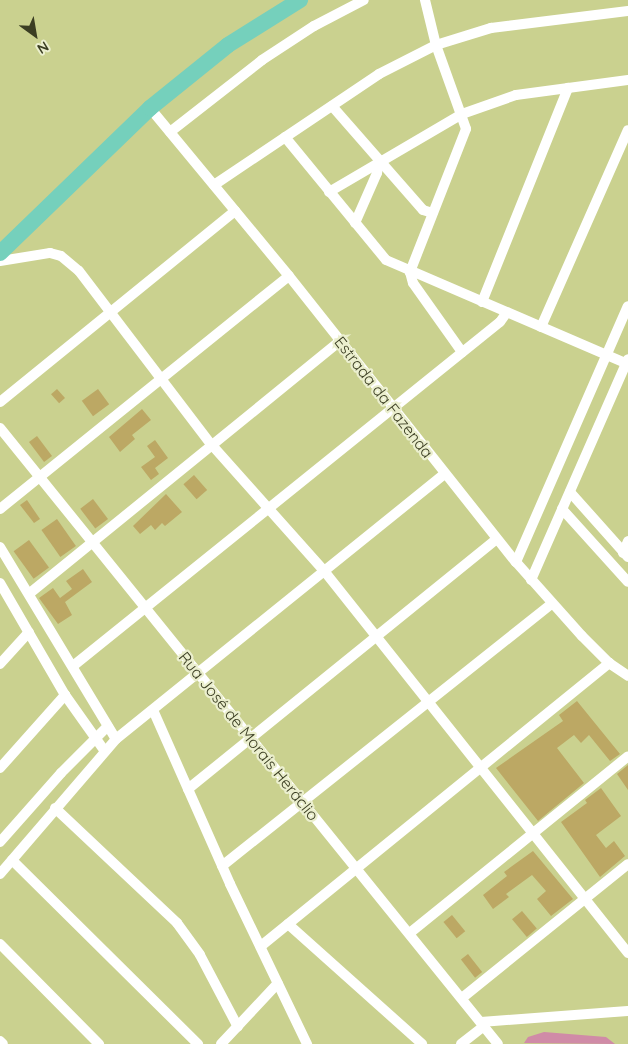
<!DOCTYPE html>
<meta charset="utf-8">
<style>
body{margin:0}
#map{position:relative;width:628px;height:1044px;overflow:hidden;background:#cad18f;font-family:Quicksand,sans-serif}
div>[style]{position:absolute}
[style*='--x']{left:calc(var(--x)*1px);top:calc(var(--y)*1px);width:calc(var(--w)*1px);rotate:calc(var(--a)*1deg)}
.water>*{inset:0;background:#d08ba7}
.building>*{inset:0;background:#bca864;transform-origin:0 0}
.street>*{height:10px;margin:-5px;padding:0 5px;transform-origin:5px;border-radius:5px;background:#fff}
.primary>*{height:16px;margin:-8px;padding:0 8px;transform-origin:8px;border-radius:8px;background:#75d0bc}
span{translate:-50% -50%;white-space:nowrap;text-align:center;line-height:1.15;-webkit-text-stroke:4.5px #ebefce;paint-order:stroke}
.street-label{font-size:16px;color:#3b3e23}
.north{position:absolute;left:10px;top:10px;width:50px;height:50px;-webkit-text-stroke:4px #ebefce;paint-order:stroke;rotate:148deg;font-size:14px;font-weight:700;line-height:20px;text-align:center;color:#3b3e23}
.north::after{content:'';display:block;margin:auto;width:18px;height:22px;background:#3b3e23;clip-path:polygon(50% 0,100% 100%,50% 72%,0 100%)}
</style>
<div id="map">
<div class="water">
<i style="clip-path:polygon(544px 1032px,606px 1037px,615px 1044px,524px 1043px,528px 1037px)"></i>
</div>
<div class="building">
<i style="left:57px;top:389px;width:12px;height:8px;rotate:48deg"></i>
<i style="left:98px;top:389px;width:19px;height:20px;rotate:54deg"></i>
<i style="clip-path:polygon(142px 409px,151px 420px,132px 435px,135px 439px,120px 452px,109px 437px)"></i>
<i style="left:37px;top:436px;width:25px;height:10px;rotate:53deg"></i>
<i style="clip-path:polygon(155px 440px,168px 458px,155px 468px,159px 474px,151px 480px,141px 467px,155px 457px,147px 446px)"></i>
<i style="left:194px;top:475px;width:20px;height:14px;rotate:49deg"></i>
<i style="clip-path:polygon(166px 494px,182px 512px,165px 526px,162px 523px,155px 530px,151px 525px,140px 534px,133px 526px)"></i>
<i style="left:93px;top:499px;width:25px;height:16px;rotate:53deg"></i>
<i style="clip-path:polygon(27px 500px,40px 519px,34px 523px,20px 505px)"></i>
<i style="left:57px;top:519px;width:33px;height:19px;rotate:55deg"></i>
<i style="left:29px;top:540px;width:34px;height:19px;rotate:54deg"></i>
<i style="clip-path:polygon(83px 569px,92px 582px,65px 602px,72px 615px,58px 624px,39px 598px,53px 588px,60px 598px,72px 589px,66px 581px)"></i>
<i style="clip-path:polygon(577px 701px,620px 754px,610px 761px,589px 735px,581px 743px,574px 735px,557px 748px,584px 783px,538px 821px,496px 768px,563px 721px,559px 715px)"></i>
<i style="clip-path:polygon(628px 765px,628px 790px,617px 774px)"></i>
<i style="clip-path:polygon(601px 788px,621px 816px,596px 835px,606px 848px,614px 841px,625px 856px,600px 877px,561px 822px,587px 803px,585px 800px)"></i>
<i style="clip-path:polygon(533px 851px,573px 899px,551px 916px,537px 899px,546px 891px,532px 875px,506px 894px,509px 897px,493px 909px,483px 895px,507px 876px,504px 872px)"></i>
<i style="left:522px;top:911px;width:23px;height:13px;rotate:50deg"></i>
<i style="left:452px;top:915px;width:21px;height:11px;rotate:51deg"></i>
<i style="left:468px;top:954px;width:23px;height:9px;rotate:52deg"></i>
</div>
<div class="street">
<i style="--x:425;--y:0;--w:46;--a:76.3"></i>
<i style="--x:436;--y:45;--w:89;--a:70.3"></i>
<i style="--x:466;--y:129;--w:154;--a:111.4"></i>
<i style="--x:410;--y:272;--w:11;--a:75"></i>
<i style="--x:413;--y:283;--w:85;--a:54.6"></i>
<i style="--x:332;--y:106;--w:138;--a:48.8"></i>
<i style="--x:423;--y:210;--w:10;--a:17"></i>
<i style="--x:150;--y:108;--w:218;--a:50.4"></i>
<i style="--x:289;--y:276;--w:365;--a:51.6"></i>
<i style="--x:516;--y:562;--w:99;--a:48.3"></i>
<i style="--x:582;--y:636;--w:38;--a:45"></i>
<i style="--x:609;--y:663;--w:23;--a:34"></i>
<i style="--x:170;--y:132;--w:117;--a:-38"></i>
<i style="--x:262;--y:60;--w:62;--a:-33.2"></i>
<i style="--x:314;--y:26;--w:56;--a:-27.5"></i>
<i style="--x:285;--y:137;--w:159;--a:50.6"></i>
<i style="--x:386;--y:260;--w:263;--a:23.3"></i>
<i style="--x:214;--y:185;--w:199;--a:-33.9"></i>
<i style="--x:379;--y:74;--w:64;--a:-27"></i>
<i style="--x:436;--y:45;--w:58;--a:-17.2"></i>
<i style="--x:491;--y:28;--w:138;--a:-7.1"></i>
<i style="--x:329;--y:192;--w:154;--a:-30.4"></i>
<i style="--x:462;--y:114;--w:57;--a:-19.4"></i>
<i style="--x:516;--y:95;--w:113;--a:-7.6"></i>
<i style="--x:355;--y:223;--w:55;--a:-66.3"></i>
<i style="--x:377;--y:173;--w:13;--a:-81"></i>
<i style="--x:0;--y:261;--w:51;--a:-9.1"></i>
<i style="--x:50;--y:253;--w:11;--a:15"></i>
<i style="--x:61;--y:256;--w:23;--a:40"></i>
<i style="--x:79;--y:271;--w:218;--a:52.7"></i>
<i style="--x:211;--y:444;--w:171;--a:48.3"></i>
<i style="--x:325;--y:572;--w:487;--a:51.5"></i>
<i style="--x:482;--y:302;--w:231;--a:-68.1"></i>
<i style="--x:541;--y:327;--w:215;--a:-66.2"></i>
<i style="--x:0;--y:402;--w:303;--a:-39.1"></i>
<i style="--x:0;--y:428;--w:792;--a:51.05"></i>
<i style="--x:570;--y:492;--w:87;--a:48.3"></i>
<i style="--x:0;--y:509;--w:371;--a:-38.9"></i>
<i style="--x:562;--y:509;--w:98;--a:47.9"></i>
<i style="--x:0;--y:547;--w:224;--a:58.9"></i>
<i style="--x:623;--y:553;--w:13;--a:-67"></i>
<i style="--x:516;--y:562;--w:279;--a:-66.4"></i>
<i style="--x:531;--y:580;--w:241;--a:-66.3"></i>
<i style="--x:0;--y:583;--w:129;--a:59.9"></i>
<i style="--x:65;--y:695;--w:67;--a:54.7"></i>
<i style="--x:30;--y:593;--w:400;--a:-39.1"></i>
<i style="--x:0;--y:664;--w:43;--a:-47.8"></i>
<i style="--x:73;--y:666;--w:548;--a:-38.86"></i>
<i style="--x:500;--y:322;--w:12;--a:-55"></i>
<i style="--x:153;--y:710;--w:190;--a:66.1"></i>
<i style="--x:230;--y:884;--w:178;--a:64.3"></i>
<i style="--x:0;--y:768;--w:98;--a:-48.3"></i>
<i style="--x:188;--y:789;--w:397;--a:-39"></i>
<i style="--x:55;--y:808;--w:168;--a:43.3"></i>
<i style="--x:177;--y:923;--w:39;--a:54"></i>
<i style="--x:200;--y:955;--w:81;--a:62.2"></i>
<i style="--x:0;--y:842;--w:92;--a:-48.5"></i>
<i style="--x:61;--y:773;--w:66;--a:-45"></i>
<i style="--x:12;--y:860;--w:262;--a:44.7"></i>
<i style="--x:222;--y:866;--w:421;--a:-38.5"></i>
<i style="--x:0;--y:874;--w:178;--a:-49.3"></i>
<i style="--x:116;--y:739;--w:422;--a:-38.9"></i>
<i style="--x:288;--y:924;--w:180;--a:41.8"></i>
<i style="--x:411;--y:932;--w:279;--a:-39"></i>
<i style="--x:0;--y:944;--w:141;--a:45.3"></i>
<i style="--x:261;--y:946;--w:449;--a:-39.1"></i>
<i style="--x:462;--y:998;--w:213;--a:-38.9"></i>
<i style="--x:481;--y:1022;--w:147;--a:-4.3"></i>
<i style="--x:0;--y:1041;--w:4;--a:45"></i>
<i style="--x:221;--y:1044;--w:83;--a:-46.9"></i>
<i style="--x:461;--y:1044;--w:29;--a:-38"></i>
</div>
<div class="primary">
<i style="--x:0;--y:253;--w:209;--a:-44"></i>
<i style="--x:150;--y:108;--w:100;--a:-38.9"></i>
<i style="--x:228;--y:45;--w:85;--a:-32"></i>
</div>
<div class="street-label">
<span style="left:384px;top:397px;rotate:52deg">Estrada da Fazenda</span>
<span style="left:249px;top:736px;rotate:51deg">Rua José de Morais Heráclio</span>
</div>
<div class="north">N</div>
</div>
